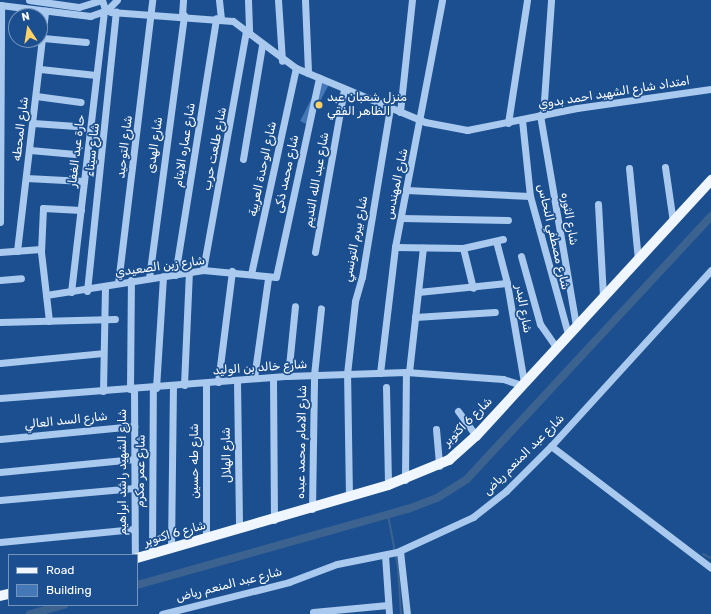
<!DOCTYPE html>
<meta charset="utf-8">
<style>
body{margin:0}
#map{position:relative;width:711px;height:614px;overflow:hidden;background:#1b4f8f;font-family:Rubik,"Noto Naskh Arabic",sans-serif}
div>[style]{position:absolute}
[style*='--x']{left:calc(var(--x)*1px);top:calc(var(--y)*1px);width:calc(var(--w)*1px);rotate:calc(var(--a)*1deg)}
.stream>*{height:2px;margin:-1px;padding:0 1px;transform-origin:1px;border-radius:1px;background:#3c6290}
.canal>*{height:8px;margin:-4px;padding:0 4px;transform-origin:4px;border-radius:4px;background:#3c6290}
.building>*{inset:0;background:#4478b7;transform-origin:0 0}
.minor>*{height:7px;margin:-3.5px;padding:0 3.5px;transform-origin:3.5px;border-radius:3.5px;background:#a9c9ee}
.major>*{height:10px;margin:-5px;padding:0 5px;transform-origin:5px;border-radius:5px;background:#f0f6ff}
.dots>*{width:11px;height:11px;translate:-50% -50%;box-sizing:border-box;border:2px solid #1b4f8f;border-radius:50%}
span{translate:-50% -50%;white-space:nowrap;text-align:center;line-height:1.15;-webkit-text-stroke:3.5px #1b4f8f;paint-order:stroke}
.street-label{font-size:12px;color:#fff}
.poi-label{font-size:12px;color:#fff}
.left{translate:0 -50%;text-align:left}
.legend{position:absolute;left:8px;top:554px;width:130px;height:52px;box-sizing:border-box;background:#1b4f8f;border:1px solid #7695bc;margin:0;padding:5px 7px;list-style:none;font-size:12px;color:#fff}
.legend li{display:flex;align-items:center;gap:8px;height:20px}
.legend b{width:20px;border:1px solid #7695bc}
.north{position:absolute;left:8px;top:8px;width:40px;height:40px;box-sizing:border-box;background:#1b4f8f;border:1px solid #7695bc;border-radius:50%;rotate:348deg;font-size:11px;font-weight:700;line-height:16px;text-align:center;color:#fff}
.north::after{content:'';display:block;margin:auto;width:14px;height:18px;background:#ffd166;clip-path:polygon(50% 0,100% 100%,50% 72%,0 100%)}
</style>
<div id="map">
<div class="stream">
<i style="--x:388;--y:515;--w:54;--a:79.3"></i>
<i style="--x:398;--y:568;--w:46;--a:86.3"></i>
<i style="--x:703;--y:554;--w:9;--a:27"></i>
</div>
<div class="canal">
<i style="--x:137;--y:585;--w:281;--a:-15.7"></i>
<i style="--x:408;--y:509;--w:31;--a:-21"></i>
<i style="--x:437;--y:498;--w:36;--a:-32"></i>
<i style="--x:467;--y:479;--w:359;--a:-47.1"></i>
<i style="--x:30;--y:614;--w:35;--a:-15"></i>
</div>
<div class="building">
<i style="left:321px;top:80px;width:9px;height:46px;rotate:27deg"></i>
</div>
<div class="minor">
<i style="--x:29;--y:0;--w:50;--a:8"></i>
<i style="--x:79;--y:7;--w:24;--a:-17"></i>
<i style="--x:102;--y:0;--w:9;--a:72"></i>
<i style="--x:105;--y:9;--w:7;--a:27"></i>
<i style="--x:111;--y:12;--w:122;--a:4.2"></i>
<i style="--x:233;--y:21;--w:79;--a:36.7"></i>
<i style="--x:296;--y:68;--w:140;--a:22.7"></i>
<i style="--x:425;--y:122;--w:43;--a:10.8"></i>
<i style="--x:467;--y:130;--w:112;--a:-11.3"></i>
<i style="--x:577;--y:108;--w:135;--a:-8.1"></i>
<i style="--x:219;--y:0;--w:19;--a:84"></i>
<i style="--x:248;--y:0;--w:34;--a:88"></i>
<i style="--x:278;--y:0;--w:61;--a:86.2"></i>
<i style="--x:305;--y:0;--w:73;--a:87.6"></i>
<i style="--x:0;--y:5;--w:91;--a:7"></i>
<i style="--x:90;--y:16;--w:18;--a:-19"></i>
<i style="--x:107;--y:10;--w:14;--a:-45"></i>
<i style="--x:182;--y:15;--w:15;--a:-86"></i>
<i style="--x:43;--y:38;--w:43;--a:5.3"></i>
<i style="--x:40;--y:69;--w:56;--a:6.1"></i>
<i style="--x:36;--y:96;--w:45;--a:7.6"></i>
<i style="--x:400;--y:112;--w:113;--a:-83.9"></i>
<i style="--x:540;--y:115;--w:214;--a:80.3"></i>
<i style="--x:543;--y:115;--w:115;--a:-86"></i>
<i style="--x:522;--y:120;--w:76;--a:84"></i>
<i style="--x:530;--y:196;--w:143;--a:74.6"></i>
<i style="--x:33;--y:123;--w:43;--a:4"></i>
<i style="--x:508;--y:123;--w:124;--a:-81.2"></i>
<i style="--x:30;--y:150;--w:45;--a:5.1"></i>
<i style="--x:243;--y:159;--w:115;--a:-80.5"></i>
<i style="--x:665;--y:167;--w:56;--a:81.7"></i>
<i style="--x:629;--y:168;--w:92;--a:84.4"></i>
<i style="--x:26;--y:178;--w:58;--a:3"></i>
<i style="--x:406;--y:190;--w:124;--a:2.8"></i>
<i style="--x:598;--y:204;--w:93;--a:86.9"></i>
<i style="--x:401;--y:218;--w:107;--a:1.1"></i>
<i style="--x:0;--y:222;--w:217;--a:-89.7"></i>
<i style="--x:496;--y:241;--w:43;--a:75.3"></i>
<i style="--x:507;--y:283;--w:100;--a:80.3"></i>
<i style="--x:395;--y:247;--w:68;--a:0.8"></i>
<i style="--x:463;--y:248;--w:41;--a:-12.7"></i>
<i style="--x:463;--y:248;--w:41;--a:76"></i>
<i style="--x:17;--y:251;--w:242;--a:-83.3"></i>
<i style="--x:0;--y:252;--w:41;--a:-4.2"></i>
<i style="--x:315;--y:252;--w:166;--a:-79.9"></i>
<i style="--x:521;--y:256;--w:71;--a:74.4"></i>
<i style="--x:540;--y:324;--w:28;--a:55"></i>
<i style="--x:203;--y:270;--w:242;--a:-79.8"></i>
<i style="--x:251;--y:274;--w:211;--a:-77.7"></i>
<i style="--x:175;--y:275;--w:260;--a:-80.9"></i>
<i style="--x:149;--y:278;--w:265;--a:-82.4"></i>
<i style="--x:0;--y:280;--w:21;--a:-5"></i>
<i style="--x:118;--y:283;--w:285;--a:-83.1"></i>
<i style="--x:87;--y:291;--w:281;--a:-84.1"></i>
<i style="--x:71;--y:292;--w:282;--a:-83.3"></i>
<i style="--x:418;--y:292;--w:89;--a:-5.8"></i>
<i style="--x:46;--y:295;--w:159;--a:-9"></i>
<i style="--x:203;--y:270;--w:73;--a:5.5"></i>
<i style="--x:276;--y:277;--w:204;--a:-77.8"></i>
<i style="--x:415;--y:317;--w:80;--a:-3.6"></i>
<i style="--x:49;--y:321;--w:69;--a:-96.6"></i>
<i style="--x:41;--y:252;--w:44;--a:-87.4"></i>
<i style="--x:43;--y:208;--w:38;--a:3"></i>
<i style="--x:0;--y:322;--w:115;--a:-1.5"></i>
<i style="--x:0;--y:363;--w:103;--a:-5.5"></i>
<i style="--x:409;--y:372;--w:125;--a:-83.6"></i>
<i style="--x:380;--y:373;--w:127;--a:-83.2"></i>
<i style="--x:395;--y:247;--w:251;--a:-79.2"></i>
<i style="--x:288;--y:376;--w:70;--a:-84.3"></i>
<i style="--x:273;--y:377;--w:143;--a:89.6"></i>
<i style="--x:254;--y:378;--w:101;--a:-82"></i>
<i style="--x:237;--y:380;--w:149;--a:89.2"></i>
<i style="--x:218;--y:382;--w:112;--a:-82.8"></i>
<i style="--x:206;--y:383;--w:155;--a:90"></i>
<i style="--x:184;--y:385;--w:113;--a:-87.5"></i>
<i style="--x:386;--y:387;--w:98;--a:88.8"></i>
<i style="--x:156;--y:388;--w:112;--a:-86.4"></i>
<i style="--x:130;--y:389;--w:109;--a:-89.5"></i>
<i style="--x:134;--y:389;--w:166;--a:89.7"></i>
<i style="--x:103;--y:391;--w:104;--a:-88.9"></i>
<i style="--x:0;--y:398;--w:289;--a:-4.4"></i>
<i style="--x:288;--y:376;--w:118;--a:-1.9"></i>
<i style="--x:406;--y:372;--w:97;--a:4.1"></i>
<i style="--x:503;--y:379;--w:20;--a:18"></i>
<i style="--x:458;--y:411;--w:31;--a:54"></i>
<i style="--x:436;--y:429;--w:37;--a:85"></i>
<i style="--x:0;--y:439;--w:135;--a:-5.5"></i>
<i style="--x:551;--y:446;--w:201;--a:37.3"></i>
<i style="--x:0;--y:472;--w:135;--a:-5.5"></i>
<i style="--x:405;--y:480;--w:108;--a:-89.5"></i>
<i style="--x:349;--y:497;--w:123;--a:-90.9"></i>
<i style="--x:347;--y:374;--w:73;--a:-83.7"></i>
<i style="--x:355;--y:301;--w:25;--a:-74"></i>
<i style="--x:362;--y:277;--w:171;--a:-80.6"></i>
<i style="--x:0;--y:500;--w:135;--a:-5.1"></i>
<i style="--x:312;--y:509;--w:134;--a:-89.1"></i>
<i style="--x:314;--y:375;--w:67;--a:-84"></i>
<i style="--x:0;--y:542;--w:135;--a:-5.5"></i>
<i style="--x:171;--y:548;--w:162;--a:-89.3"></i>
<i style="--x:400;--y:551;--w:63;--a:83.7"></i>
<i style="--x:152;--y:554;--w:166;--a:-89.7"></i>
<i style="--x:385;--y:555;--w:59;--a:86.1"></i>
<i style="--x:313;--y:612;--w:75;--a:-5.3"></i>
<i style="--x:162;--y:614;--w:131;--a:-14.1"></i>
<i style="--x:289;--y:582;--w:51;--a:-20.6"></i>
<i style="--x:337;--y:564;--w:61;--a:-11.3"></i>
<i style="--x:397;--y:552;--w:84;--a:-24.7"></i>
<i style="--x:473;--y:517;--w:42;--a:-38.2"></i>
<i style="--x:506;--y:491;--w:64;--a:-45"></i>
<i style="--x:551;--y:446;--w:238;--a:-47.7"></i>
</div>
<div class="major">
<i style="--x:137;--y:558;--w:261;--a:-16.2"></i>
<i style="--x:388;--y:485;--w:66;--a:-22.3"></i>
<i style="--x:449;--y:460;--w:36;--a:-42"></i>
<i style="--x:476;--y:436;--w:348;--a:-47.4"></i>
<i style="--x:0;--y:596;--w:9;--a:-13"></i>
</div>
<div class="dots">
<i style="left:319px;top:105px;background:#ffd166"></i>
</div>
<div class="street-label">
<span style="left:614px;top:93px;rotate:-9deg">امتداد شارع الشهيد احمد بدوي</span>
<span style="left:21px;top:129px;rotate:-83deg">شارع المحطه</span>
<span style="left:155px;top:145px;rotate:-82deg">شارع الهدى</span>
<span style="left:185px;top:145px;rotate:-81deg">شارع عماره الايتام</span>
<span style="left:125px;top:147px;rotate:-83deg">شارع التوحيد</span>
<span style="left:215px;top:149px;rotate:-79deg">شارع طلعت حرب</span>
<span style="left:93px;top:150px;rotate:-84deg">شارع سيناء</span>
<span style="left:77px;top:151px;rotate:-83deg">حارة عبد الغفار</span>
<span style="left:263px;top:169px;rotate:-78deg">شارع الوحدة العربية</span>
<span style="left:287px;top:174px;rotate:-78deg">شارع محمد ذكى</span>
<span style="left:317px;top:180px;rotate:-80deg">شارع عبد الله النديم</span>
<span style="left:397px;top:184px;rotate:-78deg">شارع المهندس</span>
<span style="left:569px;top:219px;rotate:80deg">شارع الثوره</span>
<span style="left:553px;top:237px;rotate:77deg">شارع مصطفي النحاس</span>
<span style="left:356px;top:239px;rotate:-79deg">شارع بيرم التونسي</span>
<span style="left:160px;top:267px;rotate:-8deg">شارع زين الصعيدي</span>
<span style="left:523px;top:309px;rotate:80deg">شارع البدر</span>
<span style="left:260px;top:368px;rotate:-4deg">شارع خالد بن الوليد</span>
<span style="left:66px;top:421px;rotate:-6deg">شارع السد العالي</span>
<span style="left:468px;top:422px;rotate:-45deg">شارع 6 اكتوبر</span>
<span style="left:302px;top:442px;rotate:-89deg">شارع الامام محمد عبده</span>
<span style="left:227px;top:455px;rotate:-91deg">شارع الهلال</span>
<span style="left:524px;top:455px;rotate:-45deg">شارع عبد المنعم رياض</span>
<span style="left:195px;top:461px;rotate:-90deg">شارع طه حسين</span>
<span style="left:141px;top:471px;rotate:-89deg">شارع عمر مكرم</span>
<span style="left:123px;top:472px;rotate:-90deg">شارع الشهيد راشد ابراهيم</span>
<span style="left:175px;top:534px;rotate:-16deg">شارع 6 اكتوبر</span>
<span style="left:229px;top:585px;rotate:-14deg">شارع عبد المنعم رياض</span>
</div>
<div class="poi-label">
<span class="left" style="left:327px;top:105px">منزل شعبان عبد<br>الظاهر الفقي</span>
</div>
<ul class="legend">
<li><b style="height:5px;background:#f0f6ff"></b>Road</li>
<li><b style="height:11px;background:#4478b7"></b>Building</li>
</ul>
<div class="north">N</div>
</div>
